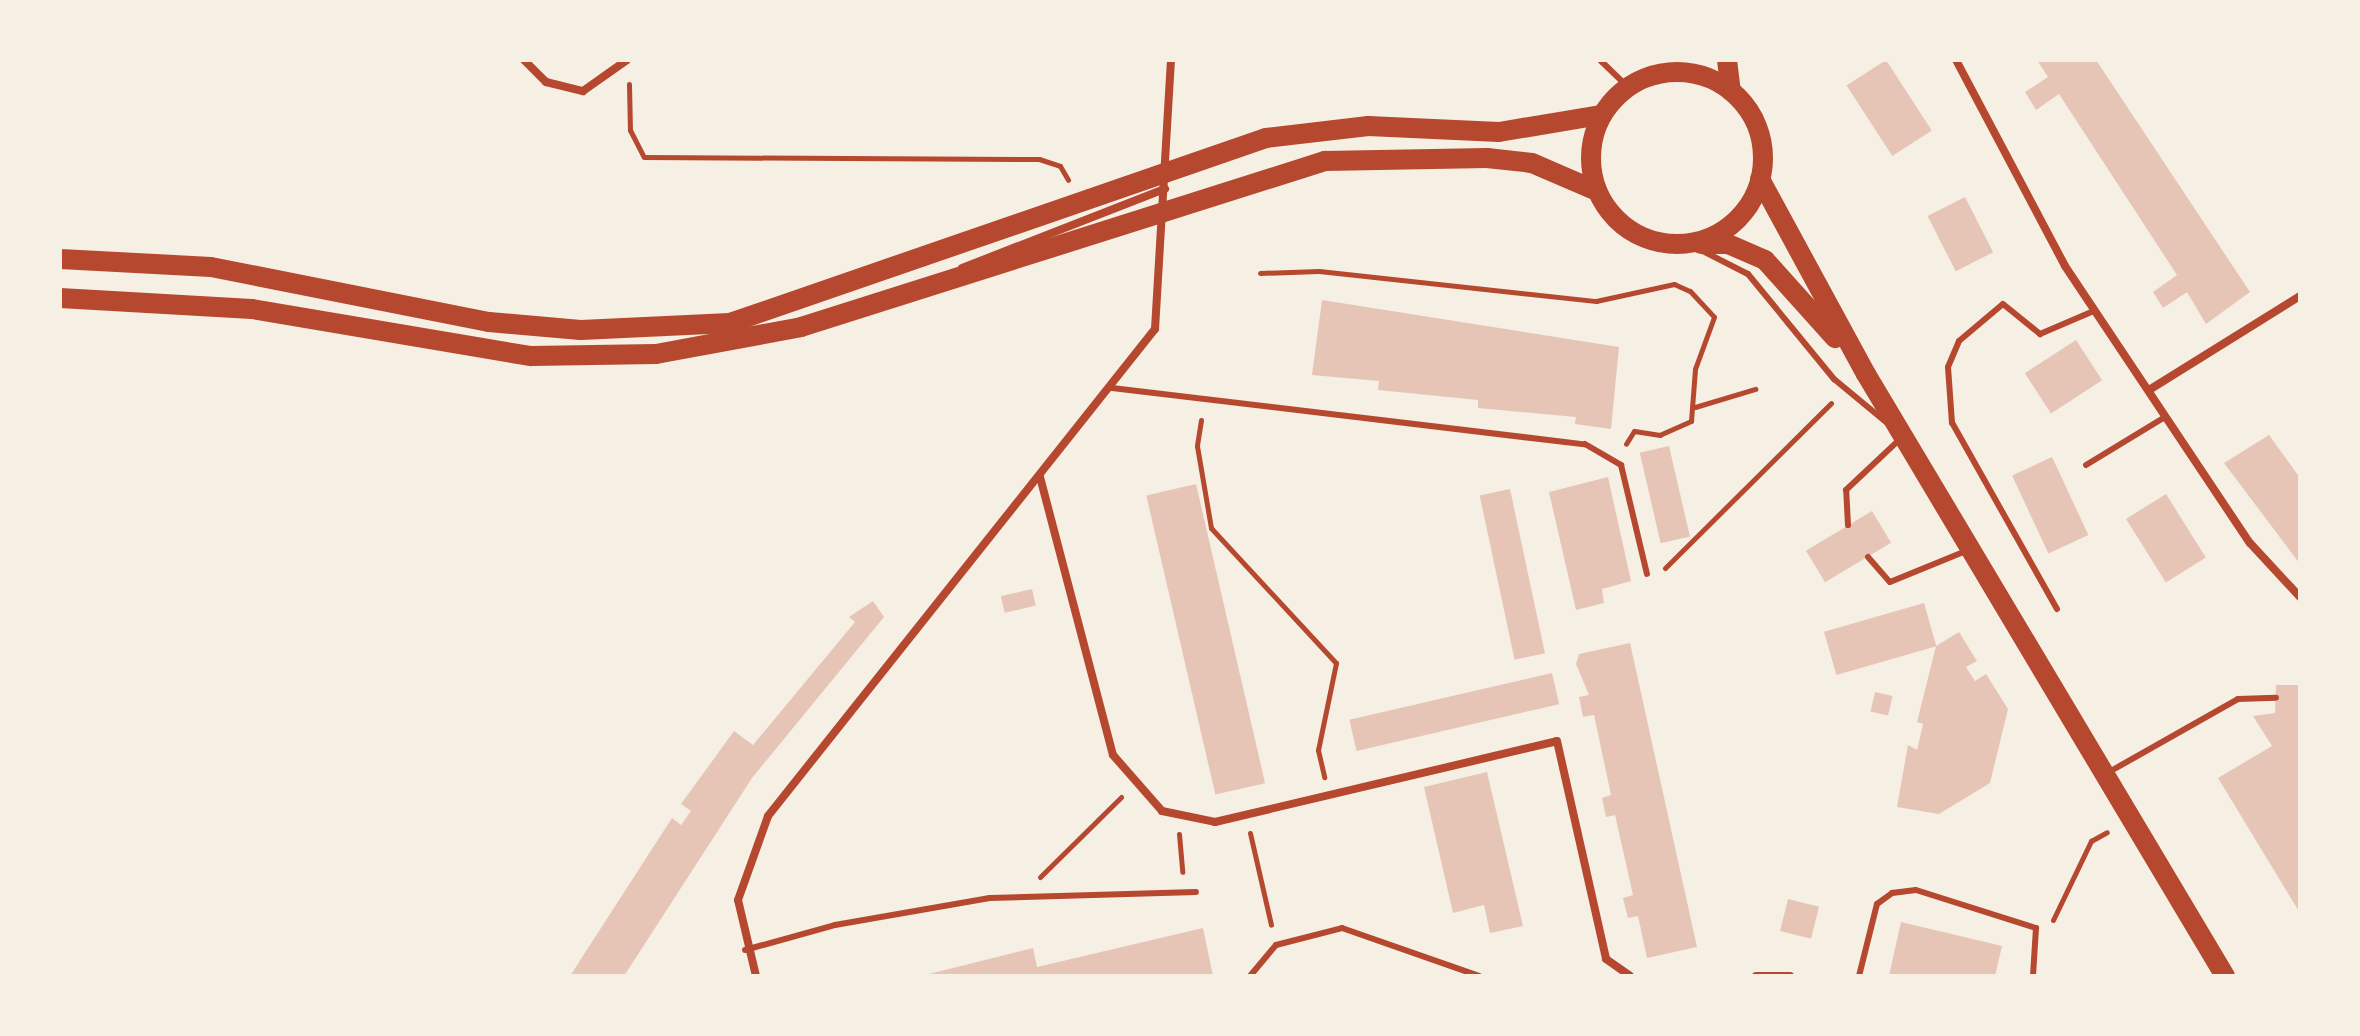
<!DOCTYPE html>
<style>
body{margin:0}
#map{position:relative;width:2360px;height:1036px;overflow:hidden;background:#f6efe4;font-family:"DejaVu Sans",sans-serif}
div>[style]{position:absolute}
[style*='--x']{left:calc(var(--x)*1px);top:calc(var(--y)*1px);width:calc(var(--w)*1px);rotate:calc(var(--a)*1deg)}
.building>*{inset:0;background:#e6c5b7;transform-origin:0 0}
.path>*{height:5px;margin:-2.5px;padding:0 2.5px;transform-origin:2.5px;border-radius:2.5px;background:#b5482f}
.service>*{height:6px;margin:-3px;padding:0 3px;transform-origin:3px;border-radius:3px;background:#b5482f}
.minor>*{height:8px;margin:-4px;padding:0 4px;transform-origin:4px;border-radius:4px;background:#b5482f}
.primary>*{height:20px;margin:-10px;padding:0 10px;transform-origin:10px;border-radius:10px;background:#b5482f}
.primary>.ring{margin:-10px;padding:0;box-sizing:content-box;background:none;border:20px solid #b5482f;border-radius:50%}
span{translate:-50% -50%;white-space:nowrap;text-align:center;line-height:1.15;-webkit-text-stroke:8px #f6efe4;paint-order:stroke}
.frame{position:absolute;inset:0;border:62px solid #f6efe4;pointer-events:none}
</style>
<div id="map">
<div class="building">
<i style="left:1886px;top:60px;width:84px;height:47px;rotate:57deg"></i>
<i style="clip-path:polygon(2037px 60px,2096px 60px,2250px 292px,2206px 324px,2187px 292px,2163px 308px,2153px 292px,2177px 275px,2059px 94px,2036px 110px,2025px 92px,2048px 77px)"></i>
<i style="left:1965px;top:197px;width:62px;height:42px;rotate:63deg"></i>
<i style="clip-path:polygon(1322px 300px,1619px 347px,1611px 429px,1575px 424px,1576px 417px,1478px 408px,1478px 400px,1378px 390px,1379px 381px,1312px 375px)"></i>
<i style="left:2076px;top:340px;width:48px;height:61px;rotate:57deg"></i>
<i style="clip-path:polygon(2269px 435px,2300px 478px,2300px 564px,2224px 463px)"></i>
<i style="left:1669px;top:446px;width:93px;height:30px;rotate:77deg"></i>
<i style="left:2052px;top:457px;width:86px;height:44px;rotate:65deg"></i>
<i style="clip-path:polygon(1608px 477px,1631px 581px,1602px 589px,1604px 603px,1576px 610px,1549px 492px)"></i>
<i style="left:1196px;top:484px;width:307px;height:51px;rotate:77deg"></i>
<i style="left:1510px;top:489px;width:168px;height:31px;rotate:78deg"></i>
<i style="left:2166px;top:494px;width:75px;height:47px;rotate:58deg"></i>
<i style="left:1872px;top:511px;width:37px;height:77px;rotate:59deg"></i>
<i style="left:1032px;top:589px;width:17px;height:32px;rotate:77deg"></i>
<i style="clip-path:polygon(873px 601px,884px 617px,752px 778px,624px 976px,570px 976px,672px 818px,681px 825px,691px 811px,681px 804px,734px 731px,753px 745px,855px 622px,849px 617px)"></i>
<i style="left:1924px;top:603px;width:45px;height:104px;rotate:74deg"></i>
<i style="clip-path:polygon(1959px 632px,1977px 661px,1966px 667px,1975px 681px,1986px 674px,2008px 709px,1990px 783px,1939px 814px,1897px 807px,1908px 745px,1917px 750px,1923px 724px,1917px 722px,1936px 646px)"></i>
<i style="clip-path:polygon(1630px 643px,1697px 947px,1647px 958px,1638px 916px,1628px 918px,1623px 898px,1633px 895px,1615px 815px,1606px 817px,1602px 798px,1611px 795px,1594px 715px,1583px 717px,1579px 697px,1589px 695px,1576px 664px,1579px 654px)"></i>
<i style="left:1552px;top:673px;width:32px;height:208px;rotate:77deg"></i>
<i style="clip-path:polygon(2276px 685px,2300px 685px,2300px 913px,2218px 778px,2272px 746px,2253px 716px,2275px 713px)"></i>
<i style="left:1875px;top:692px;width:18px;height:20px;rotate:13deg"></i>
<i style="clip-path:polygon(1487px 772px,1523px 926px,1490px 933px,1484px 905px,1453px 913px,1424px 787px)"></i>
<i style="left:1788px;top:899px;width:32px;height:33px;rotate:14deg"></i>
<i style="clip-path:polygon(1901px 922px,2002px 946px,1995px 976px,1889px 976px)"></i>
<i style="clip-path:polygon(1203px 928px,1213px 976px,921px 976px,1033px 948px,1037px 967px)"></i>
</div>
<div class="path">
<i style="--x:629;--y:84;--w:46;--a:88.8"></i>
<i style="--x:630;--y:130;--w:30;--a:63"></i>
<i style="--x:644;--y:157;--w:395;--a:0.3"></i>
<i style="--x:1039;--y:159;--w:22;--a:18"></i>
<i style="--x:1060;--y:166;--w:16;--a:60"></i>
<i style="--x:1260;--y:273;--w:59;--a:-1.9"></i>
<i style="--x:1319;--y:271;--w:279;--a:6.2"></i>
<i style="--x:1596;--y:301;--w:80;--a:-12.3"></i>
<i style="--x:1674;--y:284;--w:17;--a:24"></i>
<i style="--x:1690;--y:291;--w:35;--a:47"></i>
<i style="--x:1714;--y:317;--w:55;--a:110.1"></i>
<i style="--x:1695;--y:369;--w:52;--a:94.4"></i>
<i style="--x:1691;--y:421;--w:34;--a:156"></i>
<i style="--x:1660;--y:435;--w:26;--a:-171"></i>
<i style="--x:1634;--y:431;--w:15;--a:122"></i>
<i style="--x:1695;--y:407;--w:63;--a:-16.7"></i>
<i style="--x:1201;--y:420;--w:26;--a:99"></i>
<i style="--x:1197;--y:446;--w:83;--a:80.3"></i>
<i style="--x:1211;--y:528;--w:184;--a:47.2"></i>
<i style="--x:1336;--y:663;--w:89;--a:101.7"></i>
<i style="--x:1318;--y:750;--w:28;--a:77"></i>
<i style="--x:1665;--y:568;--w:234;--a:-44.8"></i>
<i style="--x:1250;--y:833;--w:94;--a:77.1"></i>
<i style="--x:1179;--y:834;--w:38;--a:85"></i>
<i style="--x:1040;--y:877;--w:114;--a:-44.6"></i>
<i style="--x:2053;--y:920;--w:88;--a:-64.3"></i>
<i style="--x:2091;--y:841;--w:18;--a:-29"></i>
</div>
<div class="service">
<i style="--x:1600;--y:60;--w:39;--a:44"></i>
<i style="--x:1689;--y:244;--w:66;--a:27"></i>
<i style="--x:1748;--y:274;--w:136;--a:50.7"></i>
<i style="--x:1834;--y:379;--w:67;--a:39.6"></i>
<i style="--x:1112;--y:388;--w:476;--a:6.8"></i>
<i style="--x:1585;--y:444;--w:42;--a:30.3"></i>
<i style="--x:1621;--y:465;--w:112;--a:76.6"></i>
<i style="--x:2086;--y:465;--w:92;--a:-31.3"></i>
<i style="--x:1848;--y:525;--w:35;--a:-93"></i>
<i style="--x:1846;--y:490;--w:73;--a:-43.3"></i>
<i style="--x:1868;--y:557;--w:33;--a:49"></i>
<i style="--x:1890;--y:582;--w:82;--a:-22.2"></i>
<i style="--x:2057;--y:609;--w:214;--a:-119.4"></i>
<i style="--x:1952;--y:423;--w:56;--a:-94.1"></i>
<i style="--x:1948;--y:367;--w:28;--a:-67"></i>
<i style="--x:1959;--y:341;--w:57;--a:-40.1"></i>
<i style="--x:2003;--y:304;--w:48;--a:39"></i>
<i style="--x:2040;--y:334;--w:59;--a:-23.1"></i>
<i style="--x:2109;--y:772;--w:148;--a:-29.5"></i>
<i style="--x:2238;--y:699;--w:38;--a:-2"></i>
<i style="--x:745;--y:950;--w:93;--a:-15.5"></i>
<i style="--x:835;--y:925;--w:157;--a:-9.9"></i>
<i style="--x:990;--y:898;--w:206;--a:-1.7"></i>
<i style="--x:1250;--y:976;--w:40;--a:-50"></i>
<i style="--x:1276;--y:945;--w:68;--a:-14.4"></i>
<i style="--x:1342;--y:928;--w:145;--a:19.3"></i>
<i style="--x:1859;--y:976;--w:74;--a:-76"></i>
<i style="--x:1877;--y:904;--w:19;--a:-36"></i>
<i style="--x:1892;--y:893;--w:24;--a:-7"></i>
<i style="--x:1916;--y:890;--w:126;--a:17.6"></i>
<i style="--x:2036;--y:928;--w:48;--a:93.6"></i>
</div>
<div class="minor">
<i style="--x:524;--y:60;--w:31;--a:45"></i>
<i style="--x:546;--y:82;--w:38;--a:14"></i>
<i style="--x:583;--y:91;--w:54;--a:-35.2"></i>
<i style="--x:1956;--y:60;--w:233;--a:62.1"></i>
<i style="--x:2065;--y:266;--w:333;--a:56.3"></i>
<i style="--x:2250;--y:543;--w:74;--a:47.2"></i>
<i style="--x:962;--y:268;--w:218;--a:-21.3"></i>
<i style="--x:2149;--y:390;--w:178;--a:-31.9"></i>
<i style="--x:1040;--y:477;--w:287;--a:75.3"></i>
<i style="--x:1113;--y:755;--w:74;--a:48.8"></i>
<i style="--x:1162;--y:811;--w:54;--a:11.7"></i>
<i style="--x:1215;--y:822;--w:351;--a:-13.3"></i>
<i style="--x:1557;--y:741;--w:223;--a:77.3"></i>
<i style="--x:1606;--y:959;--w:29;--a:35"></i>
<i style="--x:756;--y:976;--w:78;--a:-103.3"></i>
<i style="--x:738;--y:900;--w:89;--a:-70.3"></i>
<i style="--x:768;--y:816;--w:622;--a:-51.53"></i>
<i style="--x:1155;--y:329;--w:269;--a:-86.6"></i>
<i style="--x:1756;--y:976;--w:34;--a:0"></i>
</div>
<div class="primary">
<i style="--x:1727;--y:60;--w:31;--a:83"></i>
<i class="ring" style="left:1591px;top:72px;width:152px;height:152px"></i>
<i style="--x:1760;--y:179;--w:222;--a:61.5"></i>
<i style="--x:1866;--y:374;--w:701;--a:59.19"></i>
<i style="--x:1701;--y:244;--w:27;--a:0"></i>
<i style="--x:1728;--y:244;--w:40;--a:23.4"></i>
<i style="--x:1765;--y:260;--w:105;--a:48.1"></i>
<i style="--x:60;--y:259;--w:151;--a:3"></i>
<i style="--x:211;--y:267;--w:283;--a:11.2"></i>
<i style="--x:489;--y:322;--w:92;--a:5"></i>
<i style="--x:581;--y:330;--w:149;--a:-2.7"></i>
<i style="--x:730;--y:323;--w:567;--a:-19.04"></i>
<i style="--x:1266;--y:138;--w:103;--a:-6.7"></i>
<i style="--x:1368;--y:126;--w:131;--a:2.6"></i>
<i style="--x:1499;--y:132;--w:103;--a:-9.5"></i>
<i style="--x:60;--y:298;--w:192;--a:3.3"></i>
<i style="--x:252;--y:309;--w:283;--a:9.6"></i>
<i style="--x:531;--y:356;--w:125;--a:-0.9"></i>
<i style="--x:656;--y:354;--w:147;--a:-10.5"></i>
<i style="--x:801;--y:327;--w:550;--a:-17.58"></i>
<i style="--x:1325;--y:161;--w:162;--a:-1.1"></i>
<i style="--x:1487;--y:158;--w:45;--a:6.3"></i>
<i style="--x:1532;--y:163;--w:71;--a:23.3"></i>
</div>
<div class="frame"></div>
</div>
